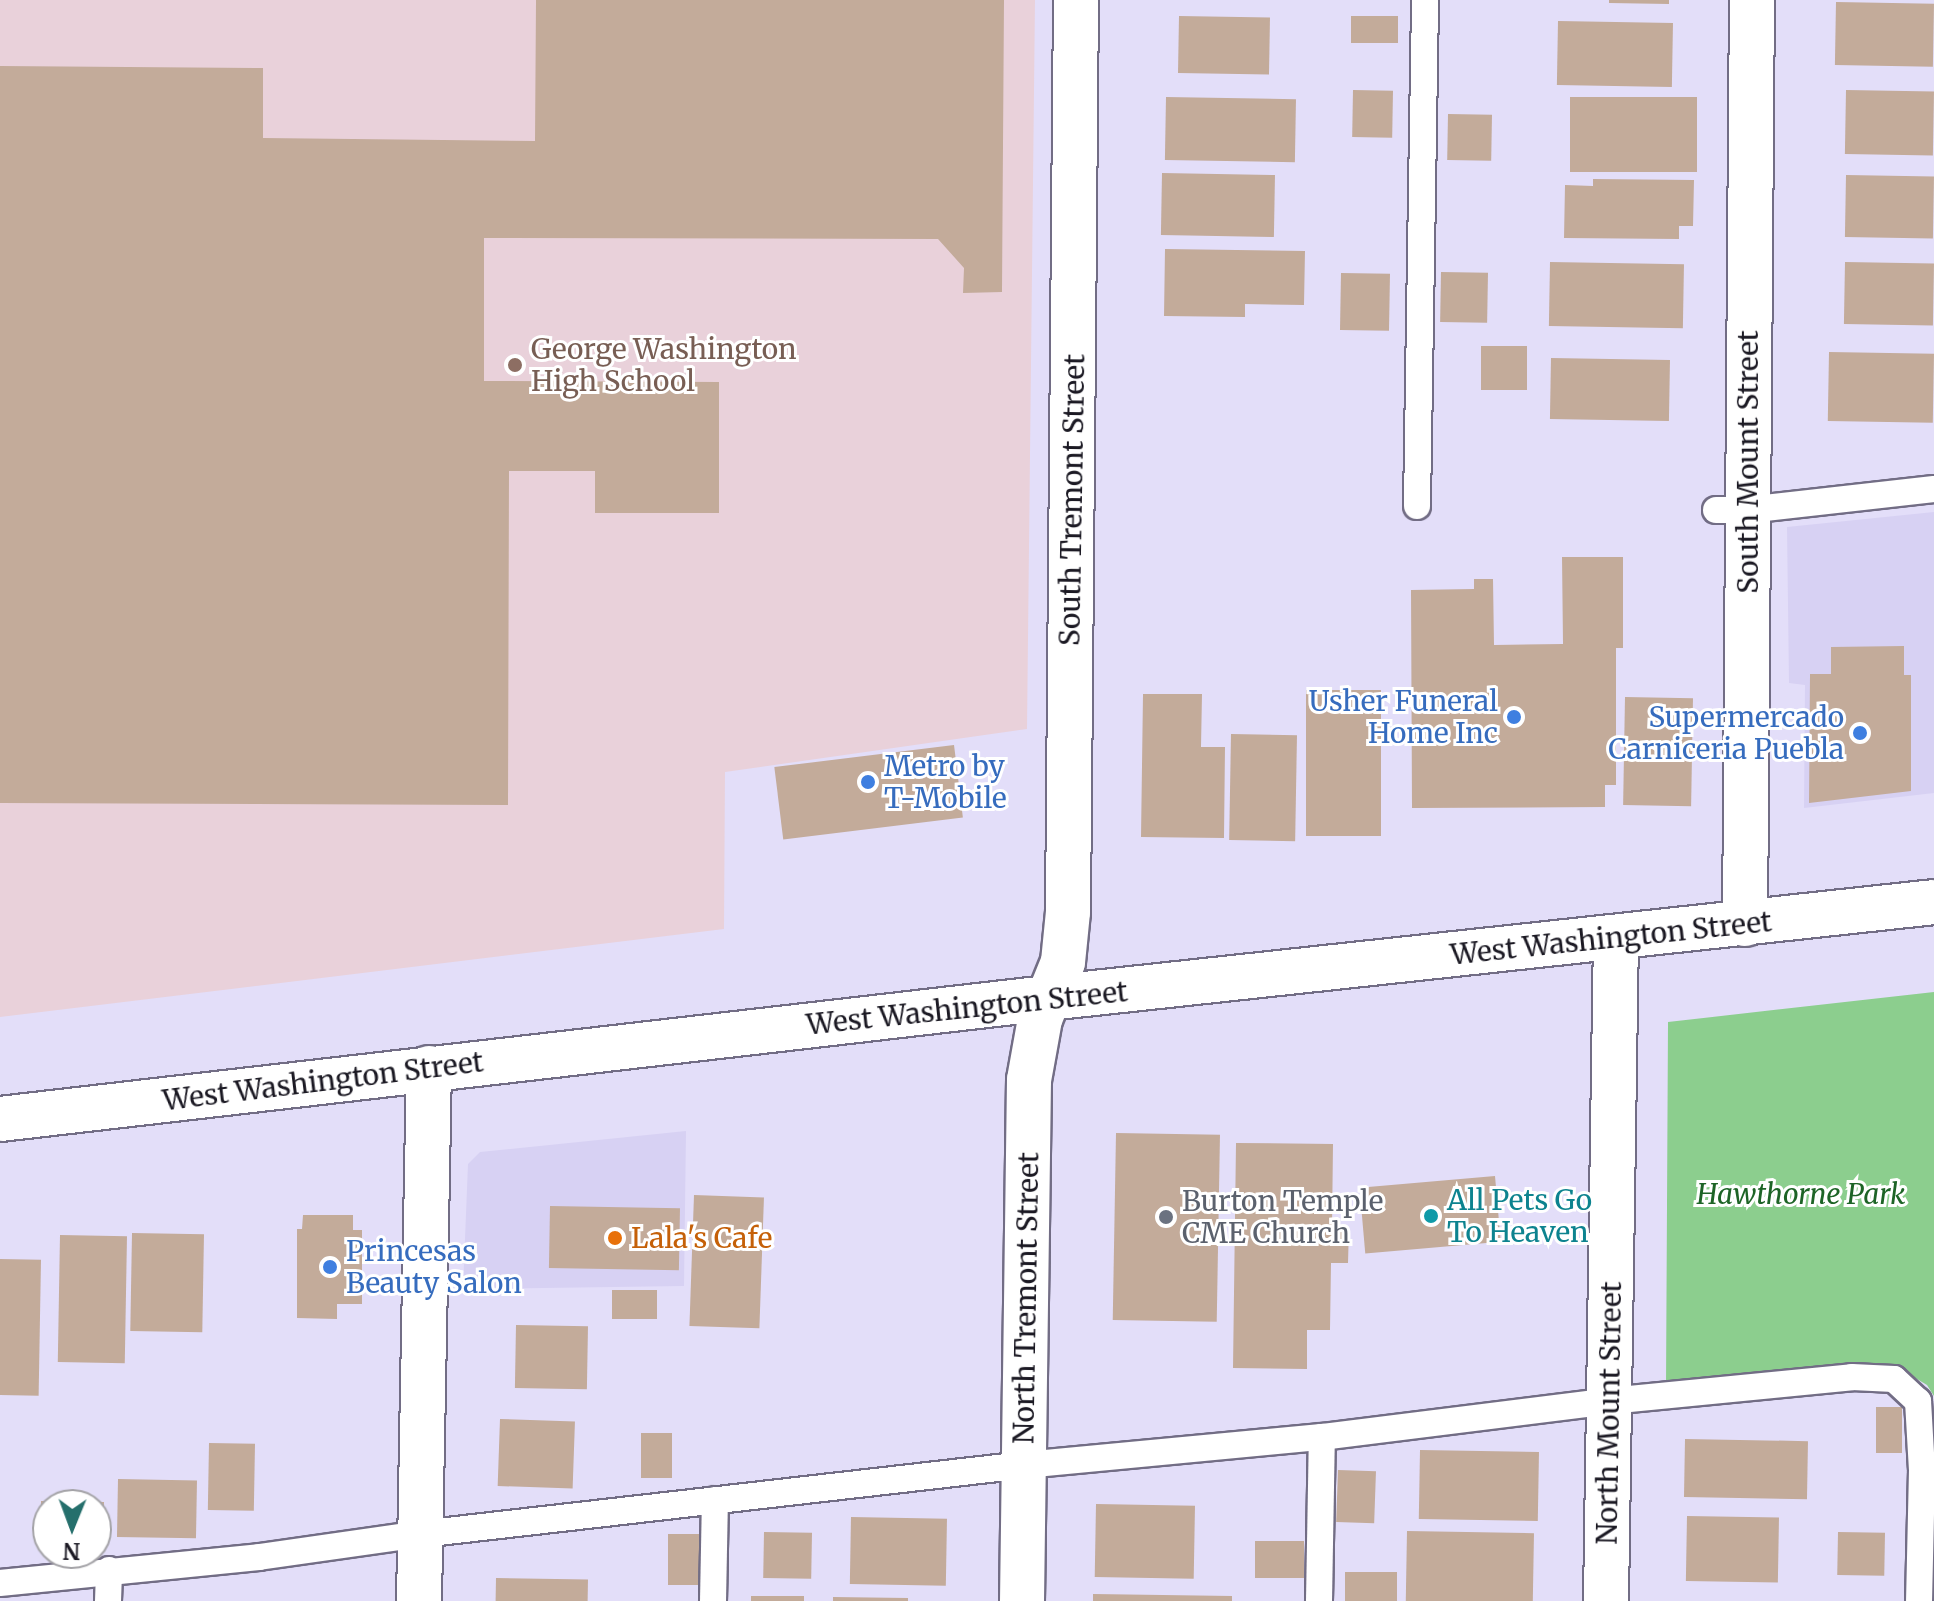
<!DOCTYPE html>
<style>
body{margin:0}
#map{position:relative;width:1934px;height:1601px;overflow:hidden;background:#e3def9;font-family:Merriweather,serif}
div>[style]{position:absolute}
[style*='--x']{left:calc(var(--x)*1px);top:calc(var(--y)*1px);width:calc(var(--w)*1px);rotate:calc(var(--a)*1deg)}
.built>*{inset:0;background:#d7d1f3}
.education>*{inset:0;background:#e9d1da}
.green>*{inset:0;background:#8cce8e}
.building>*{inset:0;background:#c3ab9a;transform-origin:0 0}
.roads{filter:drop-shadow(2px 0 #726d85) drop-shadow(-2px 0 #726d85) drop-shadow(0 2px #726d85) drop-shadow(0 -2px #726d85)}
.service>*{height:26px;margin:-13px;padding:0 13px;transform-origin:13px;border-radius:13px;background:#fff}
.minor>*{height:44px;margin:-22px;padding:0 22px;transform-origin:22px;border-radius:22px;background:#fff}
.primary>*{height:44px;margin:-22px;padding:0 22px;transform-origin:22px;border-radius:22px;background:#fff}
.dots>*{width:22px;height:22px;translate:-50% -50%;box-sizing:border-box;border:4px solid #fff;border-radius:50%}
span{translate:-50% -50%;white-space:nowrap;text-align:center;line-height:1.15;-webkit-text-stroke:6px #fff;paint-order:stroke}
.education-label{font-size:28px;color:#785e54}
.left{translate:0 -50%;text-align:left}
.street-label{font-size:28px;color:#1b1923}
.shop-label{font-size:28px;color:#366cbe}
.right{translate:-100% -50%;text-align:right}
.park-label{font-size:28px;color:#1d6426;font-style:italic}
.culture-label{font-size:28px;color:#0d838f}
.worship-label{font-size:28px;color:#5b616d}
.food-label{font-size:28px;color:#c56008}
.north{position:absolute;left:32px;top:1489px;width:80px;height:80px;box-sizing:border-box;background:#fff;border:2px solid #a4a3a7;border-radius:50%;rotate:181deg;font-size:22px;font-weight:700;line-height:32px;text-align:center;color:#1b1923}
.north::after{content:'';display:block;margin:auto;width:28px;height:36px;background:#256f6c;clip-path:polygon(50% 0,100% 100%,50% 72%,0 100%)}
</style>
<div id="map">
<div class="built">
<i style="clip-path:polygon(1934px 512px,1934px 793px,1804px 808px,1805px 685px,1789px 683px,1787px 527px)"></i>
<i style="clip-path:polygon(686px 1131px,684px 1286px,463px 1289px,468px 1164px,480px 1152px)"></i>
</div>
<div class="education">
<i style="clip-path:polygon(0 0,1035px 0,1027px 729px,725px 772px,724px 929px,0 1017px)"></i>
</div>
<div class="green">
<i style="clip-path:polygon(1934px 992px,1934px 1396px,1927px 1385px,1897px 1367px,1666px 1386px,1668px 1022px)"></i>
</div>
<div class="building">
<i style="clip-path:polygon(536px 0,1004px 0,1002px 292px,963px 293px,964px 268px,938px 239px,484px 238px,484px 381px,719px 382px,719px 513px,595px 513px,595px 471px,509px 471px,508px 805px,0 803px,0 66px,263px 68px,263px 138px,535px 141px)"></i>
<i style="clip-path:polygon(1609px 0,1669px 0,1669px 4px,1609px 3px)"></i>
<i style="left:1836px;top:2px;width:98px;height:63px;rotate:1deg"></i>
<i style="left:1179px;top:16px;width:91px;height:57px;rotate:1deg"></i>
<i style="left:1351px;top:16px;width:47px;height:27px"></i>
<i style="left:1558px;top:21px;width:115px;height:64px;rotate:1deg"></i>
<i style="left:1353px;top:90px;width:40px;height:47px;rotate:1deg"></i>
<i style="left:1846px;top:90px;width:88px;height:64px;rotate:1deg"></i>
<i style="left:1166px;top:97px;width:130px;height:63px;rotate:1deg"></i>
<i style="left:1570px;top:97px;width:127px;height:75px"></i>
<i style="left:1448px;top:114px;width:44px;height:46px;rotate:1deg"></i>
<i style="left:1162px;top:173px;width:113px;height:62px;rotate:1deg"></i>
<i style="left:1846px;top:175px;width:88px;height:62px;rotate:1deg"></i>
<i style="clip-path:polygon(1593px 179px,1694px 180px,1693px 226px,1679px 226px,1679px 239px,1564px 238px,1565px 185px,1593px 186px)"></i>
<i style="clip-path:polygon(1165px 249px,1305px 251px,1304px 305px,1245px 304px,1245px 317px,1164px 316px)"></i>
<i style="left:1550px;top:262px;width:134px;height:64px;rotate:1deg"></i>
<i style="left:1845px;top:262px;width:89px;height:62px;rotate:1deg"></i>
<i style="left:1441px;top:272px;width:47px;height:50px;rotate:1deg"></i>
<i style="left:1341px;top:273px;width:49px;height:57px;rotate:1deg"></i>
<i style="left:1481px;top:346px;width:46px;height:44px"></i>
<i style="left:1829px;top:352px;width:105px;height:69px;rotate:1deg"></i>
<i style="left:1551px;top:358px;width:119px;height:61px;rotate:1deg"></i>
<i style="clip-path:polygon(1562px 557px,1623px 557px,1623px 648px,1616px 648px,1616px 785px,1605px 785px,1605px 807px,1412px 808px,1411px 590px,1474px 589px,1474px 579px,1493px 579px,1494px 645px,1563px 644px)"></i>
<i style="clip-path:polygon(1904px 646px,1904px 675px,1911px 675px,1911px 791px,1809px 803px,1810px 674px,1831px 674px,1831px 647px)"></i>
<i style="left:1381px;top:690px;width:146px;height:75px;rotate:90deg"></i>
<i style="clip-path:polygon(1143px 694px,1202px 694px,1201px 747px,1225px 747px,1224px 838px,1141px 837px)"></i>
<i style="left:1625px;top:697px;width:68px;height:108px;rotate:1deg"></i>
<i style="left:1231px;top:734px;width:66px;height:106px;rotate:1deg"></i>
<i style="left:954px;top:745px;width:73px;height:181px;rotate:83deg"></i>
<i style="left:1116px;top:1133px;width:104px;height:187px;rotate:1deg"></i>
<i style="clip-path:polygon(1236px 1143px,1333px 1144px,1332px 1228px,1349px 1227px,1348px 1263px,1331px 1263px,1330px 1330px,1307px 1330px,1307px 1369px,1233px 1368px)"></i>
<i style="left:1495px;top:1176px;width:66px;height:136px;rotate:85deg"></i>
<i style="left:694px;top:1195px;width:70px;height:131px;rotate:2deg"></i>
<i style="left:550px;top:1206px;width:130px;height:62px;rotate:1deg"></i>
<i style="clip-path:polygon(303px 1215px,353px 1215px,353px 1230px,362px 1230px,362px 1304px,337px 1304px,337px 1319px,297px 1318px,297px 1229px,302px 1229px)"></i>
<i style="left:132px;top:1233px;width:72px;height:98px;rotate:1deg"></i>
<i style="left:60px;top:1235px;width:67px;height:127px;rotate:1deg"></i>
<i style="left:0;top:1259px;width:41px;height:136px;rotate:1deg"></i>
<i style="left:612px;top:1290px;width:45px;height:29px"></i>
<i style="left:516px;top:1325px;width:72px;height:63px;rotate:1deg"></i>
<i style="left:1876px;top:1407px;width:26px;height:46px"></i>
<i style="left:500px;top:1419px;width:75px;height:67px;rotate:2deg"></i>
<i style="left:641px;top:1433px;width:31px;height:45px"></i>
<i style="left:1685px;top:1439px;width:123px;height:58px;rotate:1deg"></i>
<i style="left:209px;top:1443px;width:46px;height:67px;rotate:1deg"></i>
<i style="left:1420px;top:1450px;width:119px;height:69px;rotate:1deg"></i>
<i style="left:1338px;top:1470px;width:38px;height:52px;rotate:2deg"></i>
<i style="left:118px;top:1479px;width:79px;height:58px;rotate:1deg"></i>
<i style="clip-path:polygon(41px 1501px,104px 1502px,103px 1547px,96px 1546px,96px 1505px,48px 1505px,48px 1546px,40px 1546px)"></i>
<i style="left:1096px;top:1504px;width:99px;height:73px;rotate:1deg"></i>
<i style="left:1687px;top:1516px;width:92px;height:65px;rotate:1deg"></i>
<i style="left:851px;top:1517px;width:96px;height:67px;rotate:1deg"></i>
<i style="left:1407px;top:1531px;width:127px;height:70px;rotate:1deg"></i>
<i style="left:764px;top:1532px;width:48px;height:46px;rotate:1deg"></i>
<i style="left:1838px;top:1532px;width:47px;height:43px;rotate:1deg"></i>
<i style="left:668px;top:1534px;width:37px;height:51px"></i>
<i style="left:1255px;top:1541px;width:49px;height:37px"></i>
<i style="left:1345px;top:1572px;width:52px;height:29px"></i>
<i style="left:496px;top:1578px;width:92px;height:23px;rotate:1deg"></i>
<i style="clip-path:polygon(1093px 1594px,1232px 1596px,1232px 1601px,1093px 1601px)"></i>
<i style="left:751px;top:1596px;width:53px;height:5px"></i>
<i style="clip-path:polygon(833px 1597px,908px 1598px,908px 1601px,833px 1601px)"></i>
</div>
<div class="roads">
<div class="service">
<i style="--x:1417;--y:506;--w:506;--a:-89.09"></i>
<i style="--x:1716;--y:510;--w:31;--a:0"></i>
<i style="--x:1747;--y:510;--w:188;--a:-6.4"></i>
<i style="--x:0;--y:1583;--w:260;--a:-5.7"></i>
<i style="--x:259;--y:1557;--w:164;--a:-8.1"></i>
<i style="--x:421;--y:1534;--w:607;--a:-6.53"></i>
<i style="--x:1024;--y:1465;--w:299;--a:-5.4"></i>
<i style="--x:1322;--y:1437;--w:289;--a:-7.1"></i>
<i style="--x:1609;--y:1401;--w:244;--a:-5.6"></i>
<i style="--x:1852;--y:1377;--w:42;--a:2.7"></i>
<i style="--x:1894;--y:1379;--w:33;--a:43"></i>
<i style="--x:1918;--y:1401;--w:69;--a:86.7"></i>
<i style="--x:1922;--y:1470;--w:131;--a:91.3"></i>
<i style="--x:108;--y:1601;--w:31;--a:-88"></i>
<i style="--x:713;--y:1601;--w:101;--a:-88.9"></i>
<i style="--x:1319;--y:1601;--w:164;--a:-89"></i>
</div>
<div class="minor">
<i style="--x:1745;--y:924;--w:924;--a:-89.57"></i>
<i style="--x:419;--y:1601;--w:533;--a:-88.93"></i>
<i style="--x:1022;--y:1601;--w:521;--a:-89.23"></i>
<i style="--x:1029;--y:1080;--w:62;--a:-79.8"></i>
<i style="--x:1040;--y:1019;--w:61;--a:-68"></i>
<i style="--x:1063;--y:962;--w:50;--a:-84.3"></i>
<i style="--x:1068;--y:912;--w:912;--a:-89.5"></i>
<i style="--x:1606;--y:1601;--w:663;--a:-89.14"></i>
</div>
<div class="primary">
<i style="--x:0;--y:1119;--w:1055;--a:-6.59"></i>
<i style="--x:1048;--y:998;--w:891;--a:-6.18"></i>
</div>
</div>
<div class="dots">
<i style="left:515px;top:365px;background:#8d6e63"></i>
<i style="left:1514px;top:717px;background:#3f7fe0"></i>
<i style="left:1860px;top:733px;background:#3f7fe0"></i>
<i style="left:868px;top:782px;background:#3f7fe0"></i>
<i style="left:1431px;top:1216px;background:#0f9aa8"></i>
<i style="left:1166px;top:1217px;background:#6b7280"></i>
<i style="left:615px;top:1238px;background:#e8710a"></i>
<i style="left:330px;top:1267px;background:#3f7fe0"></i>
</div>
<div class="education-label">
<span class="left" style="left:531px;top:365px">George Washington<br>High School</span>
</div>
<div class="street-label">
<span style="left:1748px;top:462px;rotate:-90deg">South Mount Street</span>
<span style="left:1072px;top:500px;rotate:-89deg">South Tremont Street</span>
<span style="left:1611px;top:938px;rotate:-6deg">West Washington Street</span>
<span style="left:967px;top:1008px;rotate:-6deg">West Washington Street</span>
<span style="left:323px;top:1081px;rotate:-7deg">West Washington Street</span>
<span style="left:1026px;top:1298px;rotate:-89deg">North Tremont Street</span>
<span style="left:1609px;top:1413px;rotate:-89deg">North Mount Street</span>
</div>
<div class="shop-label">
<span class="right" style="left:1498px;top:717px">Usher Funeral<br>Home Inc</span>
<span class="right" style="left:1844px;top:733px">Supermercado<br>Carniceria Puebla</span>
<span class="left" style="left:884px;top:782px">Metro by<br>T-Mobile</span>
<span class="left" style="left:346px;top:1267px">Princesas<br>Beauty Salon</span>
</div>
<div class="park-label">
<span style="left:1801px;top:1194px">Hawthorne Park</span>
</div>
<div class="culture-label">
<span class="left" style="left:1447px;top:1216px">All Pets Go<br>To Heaven</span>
</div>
<div class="worship-label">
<span class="left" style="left:1182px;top:1217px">Burton Temple<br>CME Church</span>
</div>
<div class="food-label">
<span class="left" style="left:631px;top:1238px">Lala's Cafe</span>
</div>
<div class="north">N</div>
</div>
